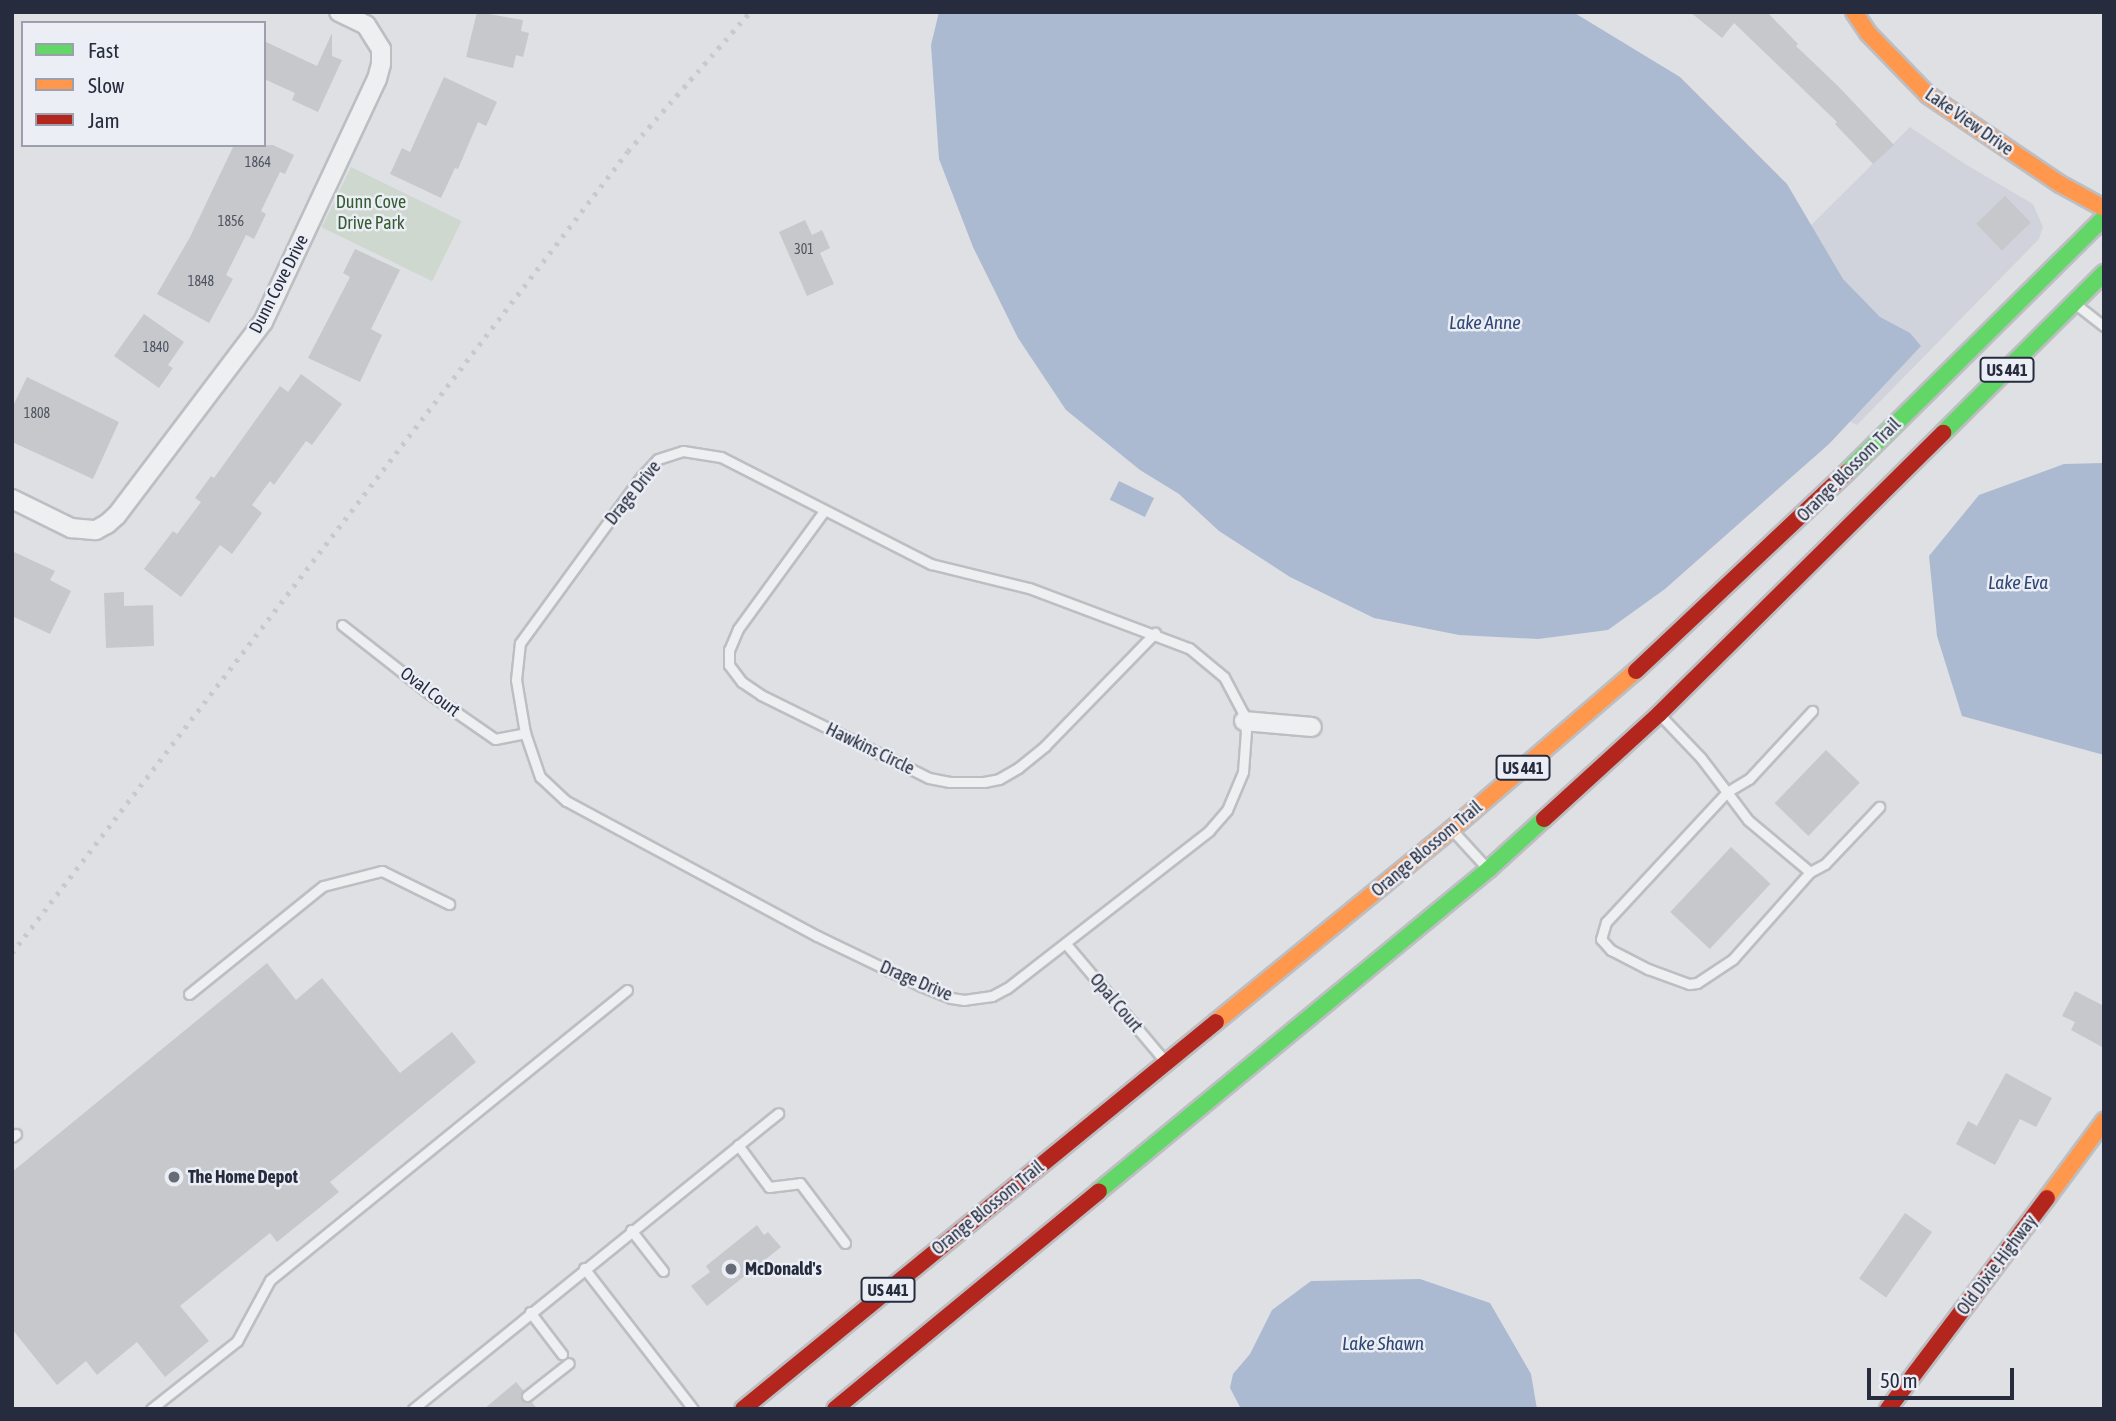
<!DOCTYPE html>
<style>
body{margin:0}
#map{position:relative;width:2116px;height:1421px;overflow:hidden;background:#dfe0e4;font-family:"Asap Condensed",sans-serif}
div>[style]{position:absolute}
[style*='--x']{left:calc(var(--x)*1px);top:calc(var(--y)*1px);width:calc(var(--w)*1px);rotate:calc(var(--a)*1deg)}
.built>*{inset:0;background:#d0d3db}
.green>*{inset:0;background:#ced8cf;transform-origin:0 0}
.water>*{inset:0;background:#abbad1;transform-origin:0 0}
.building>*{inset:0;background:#c7c8cc;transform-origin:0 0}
.roads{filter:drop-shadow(2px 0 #bdbec2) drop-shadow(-2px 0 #bdbec2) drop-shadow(0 2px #bdbec2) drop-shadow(0 -2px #bdbec2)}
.lane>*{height:9px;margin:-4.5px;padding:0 4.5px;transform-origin:4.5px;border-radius:4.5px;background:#eeeff1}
.street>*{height:18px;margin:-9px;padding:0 9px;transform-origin:9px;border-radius:9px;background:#eeeff1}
.fast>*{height:16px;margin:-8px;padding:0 8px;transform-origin:8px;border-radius:8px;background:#63d668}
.slow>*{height:16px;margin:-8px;padding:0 8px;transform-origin:8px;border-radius:8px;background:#ff974d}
.jam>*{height:16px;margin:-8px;padding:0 8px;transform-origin:8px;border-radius:8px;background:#b3261e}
.rail>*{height:5px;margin-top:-2.5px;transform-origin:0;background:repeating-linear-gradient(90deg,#c7c9cc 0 3.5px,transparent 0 10.5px)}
.dots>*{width:19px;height:19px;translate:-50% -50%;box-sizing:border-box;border:4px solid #ebeef5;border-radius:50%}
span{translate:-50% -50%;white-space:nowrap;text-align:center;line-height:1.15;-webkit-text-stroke:5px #ebeef5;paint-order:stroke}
.number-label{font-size:14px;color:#4f5462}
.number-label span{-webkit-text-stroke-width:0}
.shield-label span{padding:2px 5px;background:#ebeef5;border:2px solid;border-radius:5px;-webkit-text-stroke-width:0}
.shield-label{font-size:16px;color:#262c3e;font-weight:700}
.street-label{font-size:18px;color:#262c3e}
.park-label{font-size:18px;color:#365a32}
.poi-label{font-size:18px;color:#262c3e;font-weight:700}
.left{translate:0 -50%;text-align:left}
.water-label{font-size:19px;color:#2f4772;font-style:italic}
.frame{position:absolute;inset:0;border:14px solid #262c3e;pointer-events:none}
.legend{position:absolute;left:21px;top:21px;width:245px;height:126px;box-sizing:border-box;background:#ebeef5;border:2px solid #9ca0ac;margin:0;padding:9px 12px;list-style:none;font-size:21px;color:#262c3e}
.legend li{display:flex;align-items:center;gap:14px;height:35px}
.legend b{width:35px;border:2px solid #9ca0ac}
.scale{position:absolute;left:1867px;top:1368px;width:147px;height:32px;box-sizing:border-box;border:4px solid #262c3e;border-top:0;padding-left:9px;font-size:21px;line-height:24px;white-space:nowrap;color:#262c3e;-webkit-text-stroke:5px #ebeef5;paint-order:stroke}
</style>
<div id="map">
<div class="built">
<i style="clip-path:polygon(1910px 127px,1965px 164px,2033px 204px,2043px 227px,2039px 239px,1857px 425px,1693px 342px)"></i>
</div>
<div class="green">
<i style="left:351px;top:167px;width:123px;height:67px;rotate:26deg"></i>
</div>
<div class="water">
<i style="clip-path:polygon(939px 12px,1573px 12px,1680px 77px,1787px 184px,1843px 279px,1880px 317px,1910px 333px,1921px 346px,1829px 444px,1665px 589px,1608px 630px,1538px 639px,1459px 635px,1374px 618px,1290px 577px,1219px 531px,1179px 494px,1140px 470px,1066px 410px,1018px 338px,973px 247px,939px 159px,931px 45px)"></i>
<i style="clip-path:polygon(2104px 463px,2104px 755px,1962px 716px,1937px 636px,1929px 556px,1979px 495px,2064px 464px)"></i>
<i style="left:1119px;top:481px;width:39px;height:21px;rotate:26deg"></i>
<i style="clip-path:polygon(1420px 1279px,1490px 1303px,1531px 1374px,1537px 1409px,1241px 1409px,1230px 1388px,1233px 1374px,1250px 1354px,1272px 1310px,1311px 1281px)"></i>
</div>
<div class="building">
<i style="clip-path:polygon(477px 12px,523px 20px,521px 31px,529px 33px,523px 57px,516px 55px,513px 68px,466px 57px)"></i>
<i style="clip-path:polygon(1690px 12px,1767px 12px,1798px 44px,1796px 46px,1838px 86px,1894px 145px,1873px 164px,1835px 124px,1837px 122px,1734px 23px,1722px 38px)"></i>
<i style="clip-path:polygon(332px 33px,332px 56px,342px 60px,318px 112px,292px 100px,295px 93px,264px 79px,264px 41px,317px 66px)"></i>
<i style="clip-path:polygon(444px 77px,497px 102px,486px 126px,478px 122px,458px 169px,455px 168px,441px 198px,390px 174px,402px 148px,410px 152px)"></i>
<i style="clip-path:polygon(234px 145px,273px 145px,294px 155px,285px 174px,280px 172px,261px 211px,266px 214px,254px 239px,246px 235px,226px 275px,233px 279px,209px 323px,157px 294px,190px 237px)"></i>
<i style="left:2005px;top:196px;width:37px;height:40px;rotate:46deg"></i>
<i style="clip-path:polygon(805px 220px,812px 235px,822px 230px,830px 248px,820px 253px,834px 284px,807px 296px,779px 232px)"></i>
<i style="clip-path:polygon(355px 249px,400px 270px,371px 329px,382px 335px,360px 382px,308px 358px,350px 277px,343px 273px)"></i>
<i style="clip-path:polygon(144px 314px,184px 342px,168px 365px,173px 368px,159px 388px,114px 356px)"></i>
<i style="clip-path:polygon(301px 374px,342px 404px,312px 445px,306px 441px,274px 485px,270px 481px,252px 505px,262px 513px,232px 554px,220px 545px,181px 597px,144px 569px,173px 531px,177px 534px,201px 502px,195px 498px,211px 476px,214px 478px,280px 386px,288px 392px)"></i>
<i style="clip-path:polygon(27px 377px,119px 422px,93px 479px,12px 442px,12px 408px)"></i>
<i style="clip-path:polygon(12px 551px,55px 571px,50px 580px,71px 591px,50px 634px,12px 616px)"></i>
<i style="clip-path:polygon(124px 592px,124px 606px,153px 605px,154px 646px,106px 648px,104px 593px)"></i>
<i style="left:1826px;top:750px;width:47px;height:74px;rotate:44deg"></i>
<i style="left:1731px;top:847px;width:54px;height:89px;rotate:43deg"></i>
<i style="clip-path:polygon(267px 963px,296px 1000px,322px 978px,400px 1073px,452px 1032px,476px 1062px,330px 1182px,339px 1192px,277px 1242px,270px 1233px,180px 1306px,209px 1341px,165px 1377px,137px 1342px,97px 1375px,86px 1361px,57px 1385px,12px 1329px,12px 1172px)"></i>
<i style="clip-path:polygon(2075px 991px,2104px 1006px,2104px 1048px,2071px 1030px,2075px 1022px,2062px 1016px)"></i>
<i style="clip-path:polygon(2006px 1073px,2052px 1098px,2036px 1127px,2020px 1119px,1995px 1165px,1956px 1144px,1968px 1121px,1977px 1126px)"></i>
<i style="left:1905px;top:1213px;width:33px;height:80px;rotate:35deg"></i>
<i style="clip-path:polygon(757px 1225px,764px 1235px,768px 1232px,781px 1247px,707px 1306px,691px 1286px,710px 1272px,706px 1266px)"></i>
<i style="clip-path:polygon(516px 1382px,523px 1390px,522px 1401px,531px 1401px,537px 1409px,484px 1409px)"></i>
</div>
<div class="roads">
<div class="lane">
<i style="--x:2078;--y:306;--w:33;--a:38"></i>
<i style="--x:683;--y:451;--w:38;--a:9"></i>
<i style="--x:721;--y:457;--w:236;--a:27"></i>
<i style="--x:931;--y:564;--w:101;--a:13.8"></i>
<i style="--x:1029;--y:588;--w:171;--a:20.6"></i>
<i style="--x:1189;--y:648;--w:45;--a:39.6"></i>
<i style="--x:1224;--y:677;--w:41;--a:62.2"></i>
<i style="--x:1243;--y:713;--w:18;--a:81"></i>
<i style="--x:1246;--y:731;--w:41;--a:94.2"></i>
<i style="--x:1243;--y:772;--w:41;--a:112.8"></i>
<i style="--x:1227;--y:810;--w:28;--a:131"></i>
<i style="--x:1209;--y:831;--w:256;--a:142.1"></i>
<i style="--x:1007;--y:988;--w:17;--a:152"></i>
<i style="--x:992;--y:996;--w:28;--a:172"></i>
<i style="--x:964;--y:1000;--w:13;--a:-171"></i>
<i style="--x:951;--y:998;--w:32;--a:-158"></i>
<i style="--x:921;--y:986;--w:115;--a:-154.3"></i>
<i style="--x:817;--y:936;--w:285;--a:-151.7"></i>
<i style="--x:566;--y:801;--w:35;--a:-137"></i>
<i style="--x:540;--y:777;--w:46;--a:-108.8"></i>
<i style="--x:525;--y:733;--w:54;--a:-99.6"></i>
<i style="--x:516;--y:680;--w:37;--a:-84"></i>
<i style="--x:520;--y:643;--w:207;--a:-53.9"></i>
<i style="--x:642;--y:476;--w:23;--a:-47"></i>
<i style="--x:658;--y:459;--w:26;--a:-18"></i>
<i style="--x:824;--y:511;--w:146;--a:126.1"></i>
<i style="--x:738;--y:629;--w:23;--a:113"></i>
<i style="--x:729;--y:650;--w:15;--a:90"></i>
<i style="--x:729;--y:665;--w:21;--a:53"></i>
<i style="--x:742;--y:682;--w:23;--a:34"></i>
<i style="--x:761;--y:695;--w:187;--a:26.3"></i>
<i style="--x:929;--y:778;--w:21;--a:11"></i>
<i style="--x:950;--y:782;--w:34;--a:0"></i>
<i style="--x:984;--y:782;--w:15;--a:-11"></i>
<i style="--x:999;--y:779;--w:22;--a:-30"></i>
<i style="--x:1018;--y:768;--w:35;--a:-39"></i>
<i style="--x:1045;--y:746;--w:158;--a:-45.8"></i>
<i style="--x:342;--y:625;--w:112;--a:38.1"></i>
<i style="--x:430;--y:694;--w:79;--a:34.7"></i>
<i style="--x:495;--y:739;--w:31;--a:-11"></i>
<i style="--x:1660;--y:715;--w:59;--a:46.4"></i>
<i style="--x:1701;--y:758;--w:43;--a:52.6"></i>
<i style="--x:1727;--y:792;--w:178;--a:132.9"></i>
<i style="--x:1606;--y:922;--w:18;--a:106"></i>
<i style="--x:1601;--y:939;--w:15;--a:48"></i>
<i style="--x:1611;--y:950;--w:42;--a:27.2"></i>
<i style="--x:1648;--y:969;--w:44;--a:20.1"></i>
<i style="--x:1689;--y:984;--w:8;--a:-7"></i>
<i style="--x:1697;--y:983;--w:43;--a:-33.7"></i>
<i style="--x:1733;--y:959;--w:116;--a:-48.5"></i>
<i style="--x:1810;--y:872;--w:81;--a:-140"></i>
<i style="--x:1748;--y:820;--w:35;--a:-127"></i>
<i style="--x:1727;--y:792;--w:26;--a:-31"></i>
<i style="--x:1749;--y:779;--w:93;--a:-47.2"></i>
<i style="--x:1454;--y:832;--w:49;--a:47.5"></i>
<i style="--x:1810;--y:872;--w:17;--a:-28"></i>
<i style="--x:1825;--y:864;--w:79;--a:-46.5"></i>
<i style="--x:1066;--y:944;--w:153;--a:49.8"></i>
<i style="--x:189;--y:994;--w:172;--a:-38.9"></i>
<i style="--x:323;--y:886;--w:61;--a:-14.3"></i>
<i style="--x:382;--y:871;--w:75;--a:26.2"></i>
<i style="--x:12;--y:1137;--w:5;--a:-37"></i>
<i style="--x:738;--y:1145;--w:52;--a:53.6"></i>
<i style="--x:769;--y:1187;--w:31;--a:-7"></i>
<i style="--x:800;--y:1183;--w:75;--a:53.1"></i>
<i style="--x:631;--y:1230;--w:52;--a:52"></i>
<i style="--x:584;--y:1268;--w:178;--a:52.3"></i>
<i style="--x:530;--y:1312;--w:53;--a:52.7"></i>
<i style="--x:527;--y:1396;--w:53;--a:-38.2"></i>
<i style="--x:151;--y:1409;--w:110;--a:-38.3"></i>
<i style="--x:237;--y:1341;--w:69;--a:-61.6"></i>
<i style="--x:270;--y:1280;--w:460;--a:-39.1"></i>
<i style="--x:413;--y:1409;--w:470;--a:-39"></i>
</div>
<div class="street">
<i style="--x:12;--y:499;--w:66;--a:26.2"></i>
<i style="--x:71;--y:528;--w:25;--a:5"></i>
<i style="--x:96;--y:530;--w:13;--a:-29"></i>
<i style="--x:107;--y:524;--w:13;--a:-42"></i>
<i style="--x:117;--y:515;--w:242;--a:-52.9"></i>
<i style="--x:263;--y:322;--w:268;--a:-64.9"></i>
<i style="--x:377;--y:79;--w:16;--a:-75"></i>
<i style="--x:381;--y:64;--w:15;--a:-90"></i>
<i style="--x:381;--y:49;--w:28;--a:-122"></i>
<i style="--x:366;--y:25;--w:30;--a:-154"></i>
<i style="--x:1244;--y:721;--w:68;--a:5"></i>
</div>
<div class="fast">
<i style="--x:1943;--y:433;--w:227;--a:-44.8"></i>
<i style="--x:1847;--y:472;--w:361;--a:-44.7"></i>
<i style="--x:1099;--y:1191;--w:506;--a:-39.54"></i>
<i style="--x:1489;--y:869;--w:74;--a:-42.3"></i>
</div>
<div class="slow">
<i style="--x:1854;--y:12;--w:25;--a:56"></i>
<i style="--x:1868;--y:33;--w:86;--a:45.9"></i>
<i style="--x:1928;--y:95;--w:159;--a:34"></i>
<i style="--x:2060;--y:184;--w:50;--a:28.6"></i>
<i style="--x:1216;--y:1022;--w:305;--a:-39.3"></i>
<i style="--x:1452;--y:829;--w:243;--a:-40.7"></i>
<i style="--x:2047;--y:1198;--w:96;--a:-53.5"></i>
</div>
<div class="jam">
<i style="--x:1636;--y:671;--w:290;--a:-43.3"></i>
<i style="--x:1544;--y:819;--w:156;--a:-42.4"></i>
<i style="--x:1659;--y:714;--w:400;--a:-44.7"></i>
<i style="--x:743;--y:1409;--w:611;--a:-39.29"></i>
<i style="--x:835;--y:1409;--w:342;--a:-39.5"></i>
<i style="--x:1888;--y:1409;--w:264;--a:-53"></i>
</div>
</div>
<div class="rail">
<i style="--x:12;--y:953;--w:1011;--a:-52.47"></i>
<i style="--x:628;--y:151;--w:185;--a:-48.7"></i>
</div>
<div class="dots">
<i style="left:174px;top:1177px;background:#676b78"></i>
<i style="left:731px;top:1269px;background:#676b78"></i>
</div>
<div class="number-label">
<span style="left:258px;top:162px">1864</span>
<span style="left:231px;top:221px">1856</span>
<span style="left:804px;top:249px">301</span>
<span style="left:201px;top:281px">1848</span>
<span style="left:156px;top:347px">1840</span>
<span style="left:37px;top:413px">1808</span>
</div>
<div class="shield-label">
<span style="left:2007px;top:370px">US 441</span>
<span style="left:1523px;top:768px">US 441</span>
<span style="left:888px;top:1290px">US 441</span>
</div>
<div class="street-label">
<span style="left:1969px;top:122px;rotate:35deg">Lake View Drive</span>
<span style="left:279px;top:284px;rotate:-63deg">Dunn Cove Drive</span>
<span style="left:1849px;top:470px;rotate:-45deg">Orange Blossom Trail</span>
<span style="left:633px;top:493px;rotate:-51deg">Drage Drive</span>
<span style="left:430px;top:692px;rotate:37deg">Oval Court</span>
<span style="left:870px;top:749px;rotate:26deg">Hawkins Circle</span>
<span style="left:1427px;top:849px;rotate:-40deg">Orange Blossom Trail</span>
<span style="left:916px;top:981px;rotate:23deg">Drage Drive</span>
<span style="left:1116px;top:1003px;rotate:50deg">Opal Court</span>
<span style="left:988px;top:1208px;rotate:-39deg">Orange Blossom Trail</span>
<span style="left:1997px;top:1265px;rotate:-53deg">Old Dixie Highway</span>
</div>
<div class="park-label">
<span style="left:371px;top:213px">Dunn Cove<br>Drive Park</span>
</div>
<div class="poi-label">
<span class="left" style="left:188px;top:1177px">The Home Depot</span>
<span class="left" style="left:745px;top:1269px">McDonald's</span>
</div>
<div class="water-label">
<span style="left:1485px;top:323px">Lake Anne</span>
<span style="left:2018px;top:583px">Lake Eva</span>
<span style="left:1383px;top:1344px">Lake Shawn</span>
</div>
<div class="frame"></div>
<ul class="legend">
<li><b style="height:9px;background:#63d668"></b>Fast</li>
<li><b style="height:9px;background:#ff974d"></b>Slow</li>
<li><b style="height:9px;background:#b3261e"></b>Jam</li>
</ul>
<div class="scale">50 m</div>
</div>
